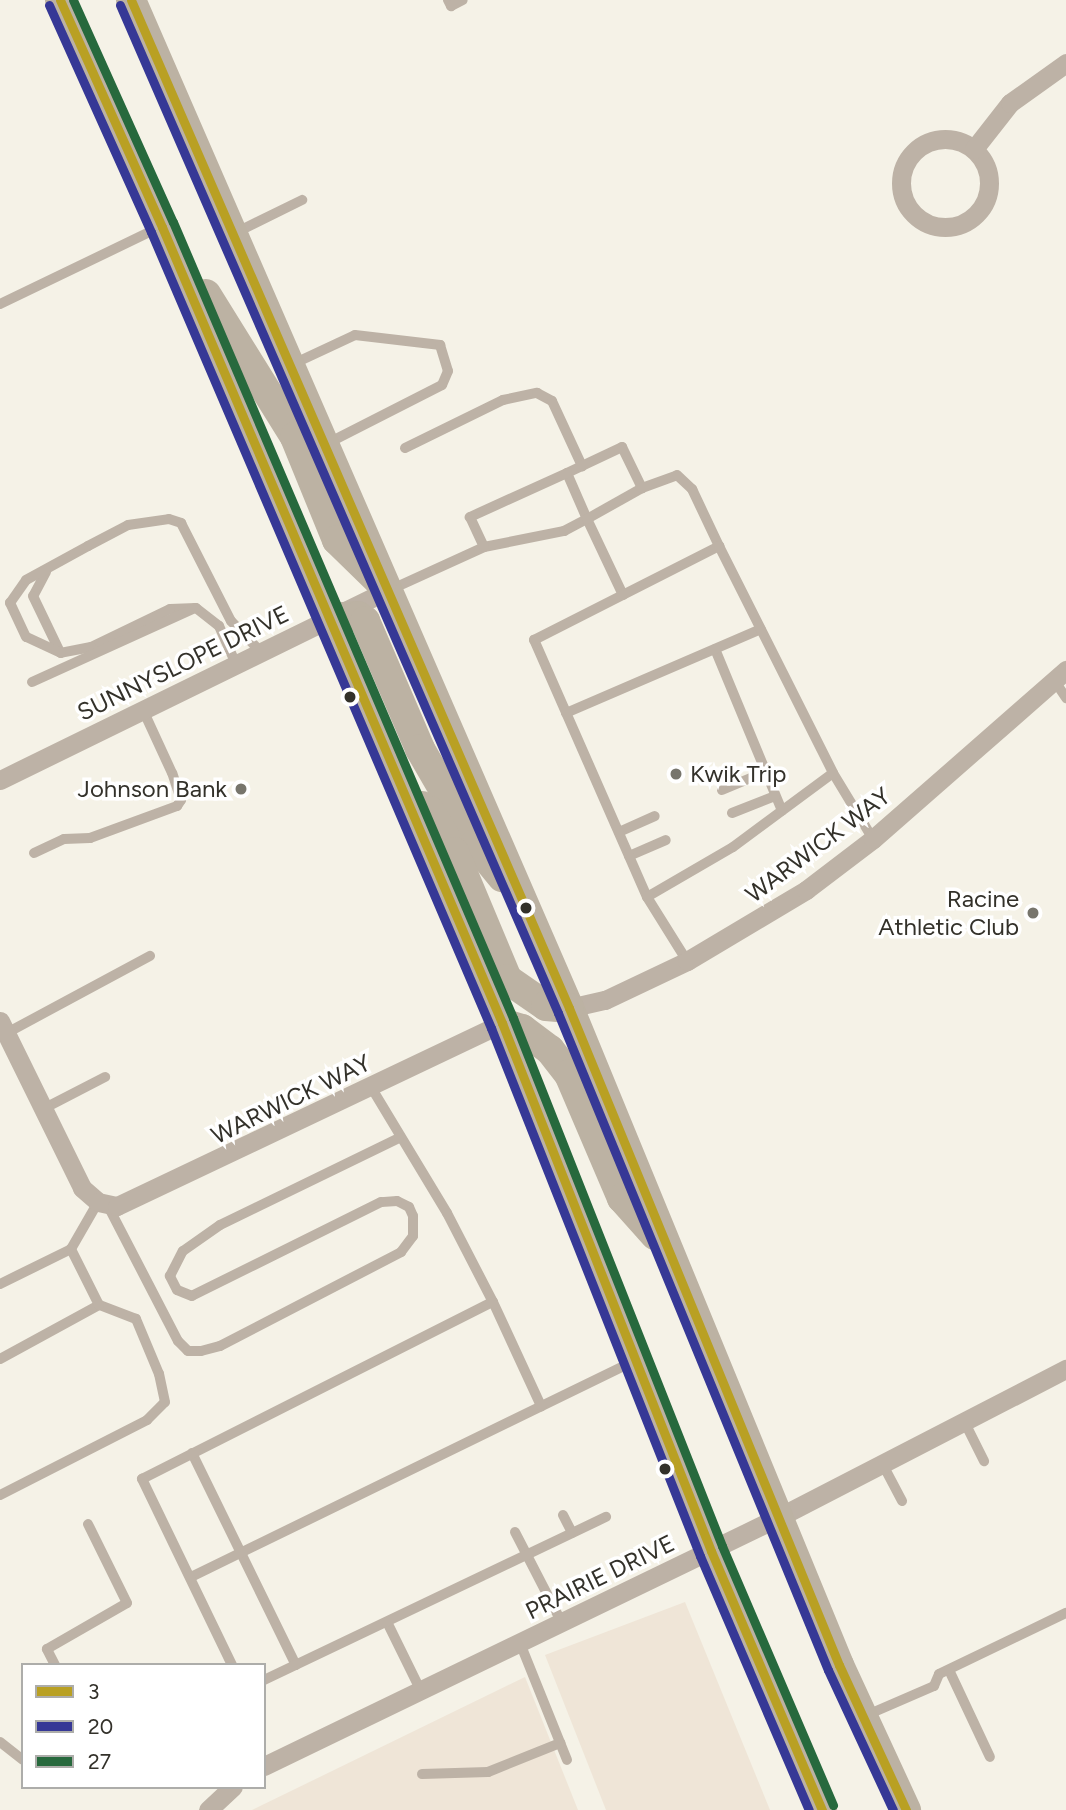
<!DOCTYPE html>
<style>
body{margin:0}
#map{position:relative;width:1066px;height:1810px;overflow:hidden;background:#f5f2e7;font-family:Figtree,sans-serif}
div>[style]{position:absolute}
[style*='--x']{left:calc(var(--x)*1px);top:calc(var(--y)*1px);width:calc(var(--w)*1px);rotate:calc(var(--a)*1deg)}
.commercial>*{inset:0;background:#efe5d7}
.service>*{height:10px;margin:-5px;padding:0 5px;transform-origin:5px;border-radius:5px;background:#bdb2a6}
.minor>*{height:19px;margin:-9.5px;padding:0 9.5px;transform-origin:9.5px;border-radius:9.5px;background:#bdb2a6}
.minor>.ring{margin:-9.5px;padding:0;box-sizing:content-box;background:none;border:19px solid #bdb2a6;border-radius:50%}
.primary>*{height:30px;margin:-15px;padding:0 15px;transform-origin:15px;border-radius:15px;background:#bcb2a3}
.bus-1>*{height:9px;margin:-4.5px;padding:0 4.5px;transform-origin:4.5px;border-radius:4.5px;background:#b9a023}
.bus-2>*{height:9px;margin:-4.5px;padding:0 4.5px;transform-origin:4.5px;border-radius:4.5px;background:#363896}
.bus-3>*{height:9px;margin:-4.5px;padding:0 4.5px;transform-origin:4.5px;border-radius:4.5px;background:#27693d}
.dots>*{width:19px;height:19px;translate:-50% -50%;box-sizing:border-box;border:4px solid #fff;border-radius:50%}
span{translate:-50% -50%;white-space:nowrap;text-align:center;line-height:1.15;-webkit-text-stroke:7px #fff;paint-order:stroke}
.street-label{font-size:24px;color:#33312a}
.poi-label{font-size:24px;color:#33312a}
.left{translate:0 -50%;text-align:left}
.right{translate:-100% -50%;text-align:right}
.legend{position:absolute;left:21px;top:1663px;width:245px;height:126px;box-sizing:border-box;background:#fff;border:2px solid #adadaa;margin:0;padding:9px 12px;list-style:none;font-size:21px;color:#33312a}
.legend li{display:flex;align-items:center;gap:14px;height:35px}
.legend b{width:35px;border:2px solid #adadaa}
</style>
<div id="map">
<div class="commercial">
<i style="clip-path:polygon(685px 1602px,770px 1810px,606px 1810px,545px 1655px)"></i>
<i style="clip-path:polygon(525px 1677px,578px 1810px,252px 1810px)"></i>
</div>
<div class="service">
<i style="--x:448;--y:0;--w:7;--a:63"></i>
<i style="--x:451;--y:6;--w:13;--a:-27"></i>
<i style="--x:235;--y:233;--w:75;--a:-26.2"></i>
<i style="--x:0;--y:304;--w:175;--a:-25.7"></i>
<i style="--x:293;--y:364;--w:68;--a:-25.1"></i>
<i style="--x:355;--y:335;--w:86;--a:6.7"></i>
<i style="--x:440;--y:345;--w:27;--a:73"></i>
<i style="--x:448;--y:371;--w:15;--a:113"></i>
<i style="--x:442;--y:385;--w:130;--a:153"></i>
<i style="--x:405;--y:448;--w:109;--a:-26.1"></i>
<i style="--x:503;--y:400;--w:35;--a:-12"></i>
<i style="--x:537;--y:393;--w:17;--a:28"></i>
<i style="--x:552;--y:401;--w:72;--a:65.2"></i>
<i style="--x:567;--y:473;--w:61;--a:-25.3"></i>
<i style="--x:622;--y:447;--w:46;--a:64"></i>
<i style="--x:46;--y:572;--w:27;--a:118"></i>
<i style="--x:33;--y:596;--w:62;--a:64.3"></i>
<i style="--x:392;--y:589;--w:101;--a:-24.5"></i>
<i style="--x:484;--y:547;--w:82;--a:-11.3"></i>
<i style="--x:564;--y:531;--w:26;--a:-28"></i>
<i style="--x:587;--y:519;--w:50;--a:-113.5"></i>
<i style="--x:567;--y:473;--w:107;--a:155.6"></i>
<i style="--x:470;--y:517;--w:33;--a:65"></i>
<i style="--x:623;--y:595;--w:84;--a:-115.3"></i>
<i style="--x:587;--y:519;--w:63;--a:-29.4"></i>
<i style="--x:642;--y:488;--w:37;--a:-20"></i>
<i style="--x:677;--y:475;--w:21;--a:43"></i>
<i style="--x:692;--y:489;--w:63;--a:64.7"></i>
<i style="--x:715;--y:649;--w:175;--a:67.5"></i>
<i style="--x:236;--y:664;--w:42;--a:-114.1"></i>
<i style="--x:219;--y:626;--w:29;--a:-142"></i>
<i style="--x:196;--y:608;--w:26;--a:178"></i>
<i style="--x:170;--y:609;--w:88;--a:154.3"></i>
<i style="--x:91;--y:647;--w:31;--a:169"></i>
<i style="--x:61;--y:653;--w:38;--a:-155"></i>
<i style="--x:26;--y:637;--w:38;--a:-115"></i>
<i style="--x:10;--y:603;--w:28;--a:-55"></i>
<i style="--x:26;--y:580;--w:71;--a:-28.7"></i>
<i style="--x:88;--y:546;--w:45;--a:-27.7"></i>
<i style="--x:128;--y:525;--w:41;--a:-8.3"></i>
<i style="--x:169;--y:519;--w:13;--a:18"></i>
<i style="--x:181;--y:523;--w:110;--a:63"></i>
<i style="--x:231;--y:621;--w:43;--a:45.9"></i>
<i style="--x:1054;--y:680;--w:22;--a:56"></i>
<i style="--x:32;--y:682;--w:179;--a:-24.4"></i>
<i style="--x:566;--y:713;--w:212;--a:-23.3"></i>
<i style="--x:722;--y:790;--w:47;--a:-22.7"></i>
<i style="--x:732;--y:813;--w:46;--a:-21.6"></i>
<i style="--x:619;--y:832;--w:39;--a:-24"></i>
<i style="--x:34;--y:853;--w:33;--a:-25"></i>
<i style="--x:64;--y:839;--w:26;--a:-2"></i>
<i style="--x:90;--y:838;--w:93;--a:-20.2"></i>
<i style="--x:177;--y:806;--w:7;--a:-56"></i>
<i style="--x:181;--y:800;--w:28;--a:-108"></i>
<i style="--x:172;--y:773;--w:69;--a:-114.7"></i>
<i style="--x:629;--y:856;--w:40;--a:-23.4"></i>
<i style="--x:647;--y:897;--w:281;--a:-113.7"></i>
<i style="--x:534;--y:640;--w:208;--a:-26.9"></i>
<i style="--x:719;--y:546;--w:254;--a:63.3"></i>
<i style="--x:687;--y:961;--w:75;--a:-122"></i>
<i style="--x:647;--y:897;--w:99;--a:-30.2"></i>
<i style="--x:733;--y:847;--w:124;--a:-36.5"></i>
<i style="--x:833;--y:773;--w:77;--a:58.8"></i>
<i style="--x:3;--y:1035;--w:167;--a:-28.3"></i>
<i style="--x:371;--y:1087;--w:147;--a:58.9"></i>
<i style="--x:447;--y:1213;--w:100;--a:62.7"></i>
<i style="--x:43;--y:1109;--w:70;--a:-27.3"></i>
<i style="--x:108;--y:1206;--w:152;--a:62.6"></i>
<i style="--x:178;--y:1341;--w:14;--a:45"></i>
<i style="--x:188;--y:1351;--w:13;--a:0"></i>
<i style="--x:201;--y:1351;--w:20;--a:-15"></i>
<i style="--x:220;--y:1346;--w:204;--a:-27.4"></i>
<i style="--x:401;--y:1252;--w:20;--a:-53"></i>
<i style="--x:413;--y:1236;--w:20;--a:-90"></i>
<i style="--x:413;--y:1216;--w:10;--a:-114"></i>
<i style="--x:409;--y:1207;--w:13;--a:-153"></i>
<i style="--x:397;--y:1201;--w:16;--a:176"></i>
<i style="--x:381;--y:1202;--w:211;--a:153.6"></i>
<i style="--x:192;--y:1296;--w:16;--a:-158"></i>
<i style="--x:177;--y:1290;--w:16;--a:-117"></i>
<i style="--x:170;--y:1276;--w:28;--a:-63"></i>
<i style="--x:183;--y:1251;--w:45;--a:-35.1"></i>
<i style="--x:220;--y:1225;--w:199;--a:-25.9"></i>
<i style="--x:0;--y:1284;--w:79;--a:-26.2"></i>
<i style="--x:71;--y:1249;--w:54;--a:-60.1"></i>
<i style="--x:0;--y:1359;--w:113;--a:-28.6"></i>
<i style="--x:964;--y:1421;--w:45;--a:63.4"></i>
<i style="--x:192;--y:1453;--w:236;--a:63.9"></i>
<i style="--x:882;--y:1463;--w:43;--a:62.2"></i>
<i style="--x:0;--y:1495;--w:165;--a:-27"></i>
<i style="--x:147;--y:1420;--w:25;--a:-45"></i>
<i style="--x:165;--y:1402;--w:29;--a:-102"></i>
<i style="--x:159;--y:1374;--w:60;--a:-112.7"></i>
<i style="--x:136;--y:1319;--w:40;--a:-159"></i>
<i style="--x:99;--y:1305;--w:63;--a:-116.6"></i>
<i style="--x:563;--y:1515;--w:20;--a:63"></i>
<i style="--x:515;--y:1532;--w:102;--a:62.7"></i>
<i style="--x:191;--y:1577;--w:493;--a:-26"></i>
<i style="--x:387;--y:1622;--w:77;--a:63.8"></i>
<i style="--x:520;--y:1643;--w:126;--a:68.1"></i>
<i style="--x:55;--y:1665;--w:18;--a:-117"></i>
<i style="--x:47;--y:1649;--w:92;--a:-29.9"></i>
<i style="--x:127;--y:1603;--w:88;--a:-116.3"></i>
<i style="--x:232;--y:1665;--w:207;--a:-115.8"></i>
<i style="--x:142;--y:1479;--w:393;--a:-26.8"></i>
<i style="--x:493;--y:1302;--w:115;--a:65.2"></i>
<i style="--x:949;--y:1670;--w:96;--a:64.8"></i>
<i style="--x:264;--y:1680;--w:379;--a:-25.5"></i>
<i style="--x:867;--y:1715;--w:73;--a:-23.4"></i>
<i style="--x:934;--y:1686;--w:13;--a:-67"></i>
<i style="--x:939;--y:1674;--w:141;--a:-25.7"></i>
<i style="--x:0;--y:1742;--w:29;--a:38"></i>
<i style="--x:422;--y:1774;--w:66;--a:-1.7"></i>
<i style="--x:488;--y:1772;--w:78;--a:-21.9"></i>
</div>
<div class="minor">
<i class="ring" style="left:901px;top:139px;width:69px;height:69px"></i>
<i style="--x:974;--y:149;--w:58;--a:-52"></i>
<i style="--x:1010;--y:103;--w:69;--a:-35.5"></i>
<i style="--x:0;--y:780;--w:432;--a:-26.1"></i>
<i style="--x:569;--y:1008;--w:37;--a:-13"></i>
<i style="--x:605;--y:1000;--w:91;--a:-25.4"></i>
<i style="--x:687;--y:961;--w:139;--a:-30.8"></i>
<i style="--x:806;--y:890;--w:84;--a:-37.3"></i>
<i style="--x:873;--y:839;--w:257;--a:-41.2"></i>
<i style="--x:0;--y:1021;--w:186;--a:63.8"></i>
<i style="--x:82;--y:1188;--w:21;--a:41"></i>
<i style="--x:98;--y:1202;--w:19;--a:12"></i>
<i style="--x:117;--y:1206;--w:426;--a:-25.4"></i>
<i style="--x:264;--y:1766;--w:574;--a:-25.81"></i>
<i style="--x:781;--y:1516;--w:321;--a:-27.3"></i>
<i style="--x:208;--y:1810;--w:34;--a:-43"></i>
</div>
<div class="primary">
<i style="--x:60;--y:0;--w:249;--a:65.8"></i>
<i style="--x:162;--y:227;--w:866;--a:66.87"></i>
<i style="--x:502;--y:1023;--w:568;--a:68.4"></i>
<i style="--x:711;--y:1551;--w:282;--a:66.8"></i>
<i style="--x:131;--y:0;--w:1099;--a:66.51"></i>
<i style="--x:569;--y:1008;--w:710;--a:67.66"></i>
<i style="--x:839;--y:1665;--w:160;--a:65.2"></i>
<i style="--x:206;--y:294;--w:168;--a:58.1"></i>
<i style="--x:295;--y:437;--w:111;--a:67.8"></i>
<i style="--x:337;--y:540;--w:62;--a:44.3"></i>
<i style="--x:330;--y:618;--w:28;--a:-4"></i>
<i style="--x:358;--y:616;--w:9;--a:36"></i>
<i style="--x:365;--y:621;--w:139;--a:66.7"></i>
<i style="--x:420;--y:749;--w:110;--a:59.9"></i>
<i style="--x:475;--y:844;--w:43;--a:50.7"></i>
<i style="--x:422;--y:806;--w:9;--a:32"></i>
<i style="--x:430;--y:811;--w:48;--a:59.7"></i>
<i style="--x:454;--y:852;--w:138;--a:67.3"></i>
<i style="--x:507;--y:979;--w:47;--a:34.7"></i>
<i style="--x:546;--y:1006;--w:23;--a:5"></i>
<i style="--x:502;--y:1023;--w:21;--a:17"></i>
<i style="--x:522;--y:1029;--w:35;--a:37"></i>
<i style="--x:550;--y:1050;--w:31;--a:52"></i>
<i style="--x:569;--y:1074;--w:135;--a:66.9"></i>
<i style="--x:622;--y:1198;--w:50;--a:48.3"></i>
</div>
<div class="bus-1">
<i style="--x:60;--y:0;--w:249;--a:65.8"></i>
<i style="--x:162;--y:227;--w:866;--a:66.87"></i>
<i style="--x:502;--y:1023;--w:568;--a:68.4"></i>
<i style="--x:711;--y:1551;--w:282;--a:66.8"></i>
<i style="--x:131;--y:0;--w:1099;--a:66.51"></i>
<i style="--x:569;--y:1008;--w:710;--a:67.66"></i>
<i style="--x:839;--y:1665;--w:160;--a:65.2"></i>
</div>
<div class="bus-2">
<i style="--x:49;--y:5;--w:249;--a:65.8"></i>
<i style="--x:151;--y:232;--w:866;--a:66.87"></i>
<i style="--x:491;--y:1028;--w:568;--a:68.4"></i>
<i style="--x:700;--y:1556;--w:276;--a:66.8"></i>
<i style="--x:120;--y:5;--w:1099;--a:66.51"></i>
<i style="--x:558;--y:1013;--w:710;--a:67.66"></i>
<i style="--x:828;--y:1670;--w:154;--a:65.1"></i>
</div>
<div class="bus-3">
<i style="--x:73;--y:0;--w:243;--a:65.8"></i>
<i style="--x:173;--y:222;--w:866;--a:66.87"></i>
<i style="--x:513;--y:1018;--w:568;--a:68.4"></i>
<i style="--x:722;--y:1546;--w:282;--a:66.8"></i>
</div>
<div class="dots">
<i style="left:350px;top:697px;background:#33312a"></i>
<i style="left:676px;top:774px;background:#77756c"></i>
<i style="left:241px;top:789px;background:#77756c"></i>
<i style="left:526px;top:908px;background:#33312a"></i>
<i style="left:1033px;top:913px;background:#77756c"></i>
<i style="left:665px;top:1469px;background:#33312a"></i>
</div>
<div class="street-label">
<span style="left:183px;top:663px;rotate:-26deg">SUNNYSLOPE DRIVE</span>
<span style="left:818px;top:845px;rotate:-37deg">WARWICK WAY</span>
<span style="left:291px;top:1099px;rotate:-26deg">WARWICK WAY</span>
<span style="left:600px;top:1577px;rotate:-26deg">PRAIRIE DRIVE</span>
</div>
<div class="poi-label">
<span class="left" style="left:690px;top:774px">Kwik Trip</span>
<span class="right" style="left:227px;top:789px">Johnson Bank</span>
<span class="right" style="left:1019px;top:913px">Racine<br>Athletic Club</span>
</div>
<ul class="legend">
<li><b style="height:9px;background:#b9a023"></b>3</li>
<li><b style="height:9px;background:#363896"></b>20</li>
<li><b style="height:9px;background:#27693d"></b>27</li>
</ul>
</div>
